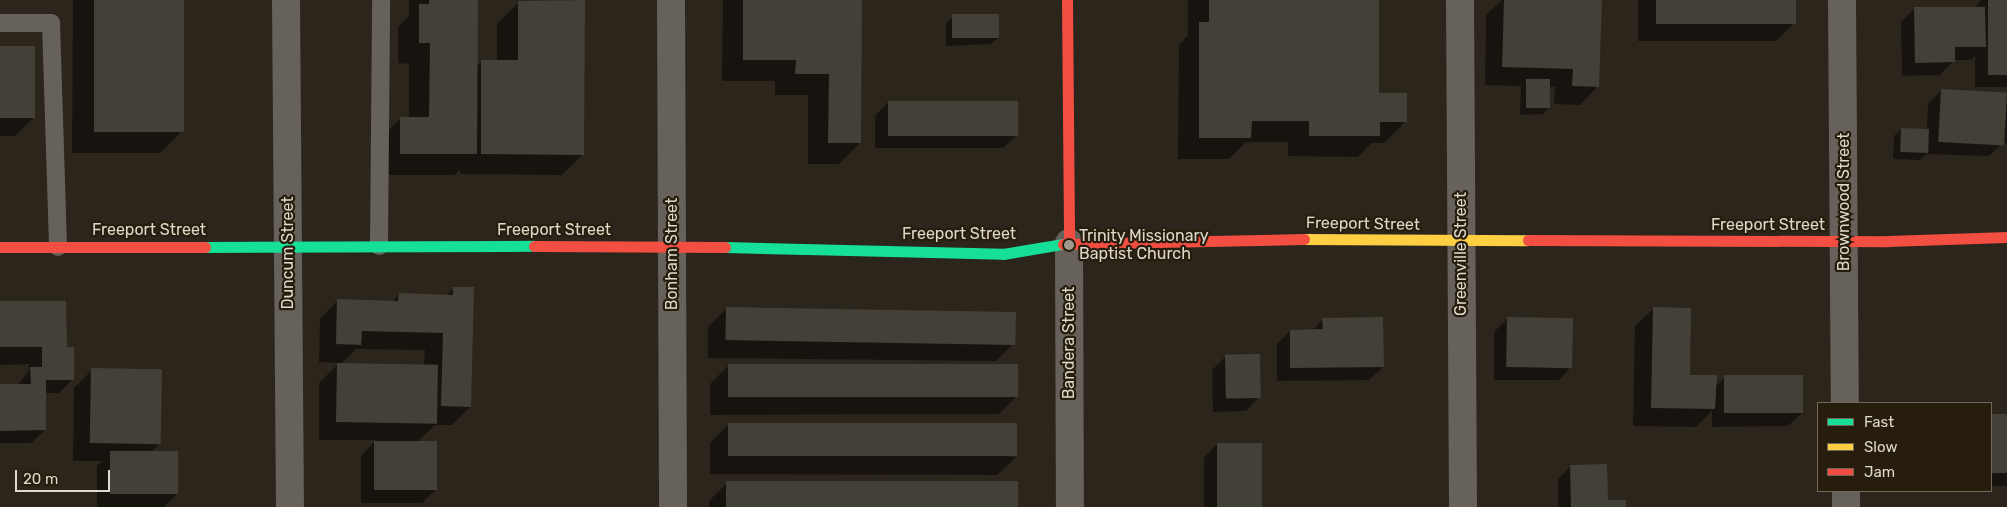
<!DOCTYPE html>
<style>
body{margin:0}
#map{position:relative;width:2007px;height:507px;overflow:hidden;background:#2b251c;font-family:Rubik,sans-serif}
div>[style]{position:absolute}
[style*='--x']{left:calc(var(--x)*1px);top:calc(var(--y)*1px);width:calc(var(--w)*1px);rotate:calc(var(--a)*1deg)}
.shadow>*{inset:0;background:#0007;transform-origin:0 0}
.building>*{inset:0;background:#434038;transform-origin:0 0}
.lane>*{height:18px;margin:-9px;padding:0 9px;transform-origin:9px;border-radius:9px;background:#66615a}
.street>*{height:28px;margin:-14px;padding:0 14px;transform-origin:14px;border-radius:14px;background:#66615a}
.fast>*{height:11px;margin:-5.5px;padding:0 5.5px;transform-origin:5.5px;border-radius:5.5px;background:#16e098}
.slow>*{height:11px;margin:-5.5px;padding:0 5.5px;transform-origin:5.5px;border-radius:5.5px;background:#ffcf43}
.jam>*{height:11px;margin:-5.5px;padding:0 5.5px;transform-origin:5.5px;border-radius:5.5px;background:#f24e42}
.dots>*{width:14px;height:14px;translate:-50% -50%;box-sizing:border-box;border:2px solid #271d0c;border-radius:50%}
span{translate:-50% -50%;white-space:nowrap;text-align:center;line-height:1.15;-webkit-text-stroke:4.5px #271d0c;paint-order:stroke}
.street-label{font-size:16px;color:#dfd8ce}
.poi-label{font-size:16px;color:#dfd8ce}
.left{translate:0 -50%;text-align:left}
.legend{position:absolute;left:1817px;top:402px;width:175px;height:90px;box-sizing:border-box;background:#271d0c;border:1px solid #71685a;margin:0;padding:6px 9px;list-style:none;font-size:15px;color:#dfd8ce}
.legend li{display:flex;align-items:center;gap:10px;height:25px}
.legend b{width:25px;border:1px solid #71685a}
.scale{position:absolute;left:15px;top:470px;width:95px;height:22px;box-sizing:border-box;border:2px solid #dfd8ce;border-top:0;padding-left:6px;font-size:15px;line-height:18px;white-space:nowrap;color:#dfd8ce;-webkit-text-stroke:4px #271d0c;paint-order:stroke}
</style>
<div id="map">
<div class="shadow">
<i style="clip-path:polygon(73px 0,182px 0,181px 132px,160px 153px,72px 153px)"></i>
<i style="clip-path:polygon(409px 0,476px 0,476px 67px,482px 61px,497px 61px,497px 24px,519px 2px,584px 0,583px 154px,562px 175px,460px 174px,460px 169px,455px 175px,379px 175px,379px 140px,401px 118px,409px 118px,409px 64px,398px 63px,398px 27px,409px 16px)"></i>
<i style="clip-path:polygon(723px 0,860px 0,860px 143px,839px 164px,808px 164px,808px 95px,775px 95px,775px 81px,722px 81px)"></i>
<i style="clip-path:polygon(1188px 0,1378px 0,1378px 94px,1405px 122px,1384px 143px,1371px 143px,1358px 157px,1288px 156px,1288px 142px,1246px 142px,1229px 159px,1178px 159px,1179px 45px,1188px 35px)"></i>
<i style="clip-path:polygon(1502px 0,1600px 0,1598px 86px,1580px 105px,1554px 104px,1555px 87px,1549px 87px,1550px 107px,1543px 114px,1520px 115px,1521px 86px,1485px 85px,1486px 15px)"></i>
<i style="clip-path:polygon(1638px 0,1794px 0,1794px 23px,1776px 41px,1638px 41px)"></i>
<i style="clip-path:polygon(1981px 0,2007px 0,2007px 87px,1975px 87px,1975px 56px,1971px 60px,1954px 60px,1940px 75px,1902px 76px,1901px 22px,1915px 8px,1975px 8px)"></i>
<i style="clip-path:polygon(952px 17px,998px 38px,991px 44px,946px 46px,946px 24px)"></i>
<i style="clip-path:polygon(0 47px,34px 117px,15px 136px,0 136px)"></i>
<i style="clip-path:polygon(1941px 91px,2007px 93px,2007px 143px,2003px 143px,1989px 156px,1926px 154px,1920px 160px,1893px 159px,1894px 136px,1901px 129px,1927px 130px,1928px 104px)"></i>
<i style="clip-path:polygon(888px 102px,1017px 135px,1003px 148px,875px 148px,875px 116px)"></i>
<i style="clip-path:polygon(evenodd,454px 288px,470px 407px,452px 425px,435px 425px,417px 442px,436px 490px,422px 503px,361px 503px,361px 456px,376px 440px,319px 440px,319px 383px,339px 363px,319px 362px,320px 319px,338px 300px,392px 302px,399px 295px,446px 296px,454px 288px,356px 349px,425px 350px,424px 365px,340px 365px,356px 349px)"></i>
<i style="clip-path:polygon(0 302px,65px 346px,73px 379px,59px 393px,45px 393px,45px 430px,31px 443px,0 443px,0 385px,18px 385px,29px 370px,29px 364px,0 365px)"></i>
<i style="clip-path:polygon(1654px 308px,1688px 376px,1715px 387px,1725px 377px,1802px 413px,1788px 426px,1712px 427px,1712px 411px,1696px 427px,1633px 426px,1635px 326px)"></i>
<i style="clip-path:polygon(726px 309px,1014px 343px,996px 361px,708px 358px,708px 327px)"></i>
<i style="clip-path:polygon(1323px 319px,1383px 367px,1369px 380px,1277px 381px,1277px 344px,1290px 331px,1312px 331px)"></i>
<i style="clip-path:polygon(1507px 319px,1572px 366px,1559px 380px,1494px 380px,1494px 332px)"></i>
<i style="clip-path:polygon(1226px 356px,1259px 397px,1246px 411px,1213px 412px,1212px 370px)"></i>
<i style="clip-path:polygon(728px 366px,1017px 396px,999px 414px,710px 415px,710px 384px)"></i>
<i style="clip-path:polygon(92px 370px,160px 443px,151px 452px,177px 494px,164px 507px,97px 507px,97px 466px,102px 461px,73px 461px,74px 388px)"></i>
<i style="left:1991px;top:415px;width:16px;height:71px"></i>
<i style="clip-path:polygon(728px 425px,1016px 457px,997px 475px,710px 474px,710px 443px)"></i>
<i style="clip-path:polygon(1217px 444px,1261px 507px,1204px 507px,1204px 458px)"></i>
<i style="clip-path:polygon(1571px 466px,1606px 501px,1625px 507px,1558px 507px,1558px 479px)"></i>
<i style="clip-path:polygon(727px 483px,1017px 507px,709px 507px,709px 501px)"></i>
</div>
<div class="building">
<i style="left:94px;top:0;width:90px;height:132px"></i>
<i style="clip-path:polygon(429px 0,478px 0,477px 154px,400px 154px,400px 117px,429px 117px,430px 43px,419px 43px,419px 4px,429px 4px)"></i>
<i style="clip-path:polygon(585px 0,584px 155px,481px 154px,481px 60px,518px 60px,518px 1px)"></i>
<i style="clip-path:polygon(743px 0,862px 0,861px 143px,828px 143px,829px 74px,795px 74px,796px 60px,743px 60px)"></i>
<i style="clip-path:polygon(1209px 0,1379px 0,1379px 93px,1407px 93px,1407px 122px,1380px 122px,1380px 136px,1309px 136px,1309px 121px,1252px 121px,1251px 138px,1199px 138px,1199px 22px,1209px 22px)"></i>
<i style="clip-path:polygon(1504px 0,1602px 0,1599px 87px,1572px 86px,1573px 69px,1502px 67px)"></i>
<i style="left:1656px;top:0;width:140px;height:24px"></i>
<i style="left:1988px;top:0;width:19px;height:75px"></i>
<i style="clip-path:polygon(1914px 7px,1985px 7px,1986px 47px,1955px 47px,1955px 62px,1915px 63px)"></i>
<i style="left:999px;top:14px;width:24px;height:47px;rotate:90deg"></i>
<i style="left:0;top:46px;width:35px;height:72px"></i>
<i style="left:1526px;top:79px;width:24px;height:29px"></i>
<i style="left:1941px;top:89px;width:66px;height:53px;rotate:3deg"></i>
<i style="left:888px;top:101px;width:130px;height:35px"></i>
<i style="left:1901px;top:128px;width:28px;height:24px;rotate:2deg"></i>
<i style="clip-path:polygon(453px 287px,474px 287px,471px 407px,441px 406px,443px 333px,362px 331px,361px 345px,336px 344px,337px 299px,398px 301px,399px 293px,453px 295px)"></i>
<i style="clip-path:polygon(0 301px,66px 301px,67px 347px,74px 347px,74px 380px,46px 380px,46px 430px,0 431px,0 384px,31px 384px,30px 367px,42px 367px,42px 347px,0 347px)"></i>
<i style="left:726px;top:307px;width:290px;height:33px;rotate:1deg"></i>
<i style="clip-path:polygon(1653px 307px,1691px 308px,1690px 375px,1717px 375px,1715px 409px,1651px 408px)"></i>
<i style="clip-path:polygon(1383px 317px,1384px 367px,1290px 368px,1290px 330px,1323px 329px,1322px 318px)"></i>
<i style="left:1507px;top:317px;width:66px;height:50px;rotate:1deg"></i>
<i style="left:1260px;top:354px;width:44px;height:35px;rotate:89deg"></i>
<i style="left:337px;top:363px;width:101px;height:59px;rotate:1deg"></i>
<i style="left:1018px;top:364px;width:33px;height:290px;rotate:90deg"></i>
<i style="left:91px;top:368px;width:71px;height:75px;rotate:1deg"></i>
<i style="left:1803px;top:375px;width:38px;height:79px;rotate:90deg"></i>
<i style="left:1991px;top:414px;width:16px;height:59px"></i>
<i style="left:728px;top:423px;width:289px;height:33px"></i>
<i style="left:374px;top:441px;width:63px;height:49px"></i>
<i style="left:1217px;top:443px;width:45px;height:64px"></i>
<i style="left:110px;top:451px;width:68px;height:43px"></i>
<i style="clip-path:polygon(1607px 464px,1608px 500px,1626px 500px,1626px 507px,1571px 507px,1570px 465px)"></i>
<i style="left:1018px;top:481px;width:26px;height:292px;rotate:90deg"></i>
</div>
<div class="lane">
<i style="--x:0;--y:23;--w:51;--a:0"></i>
<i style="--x:51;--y:23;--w:224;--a:88.2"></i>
<i style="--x:379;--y:246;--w:246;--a:-89.5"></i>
</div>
<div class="street">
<i style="--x:286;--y:0;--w:507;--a:89.55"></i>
<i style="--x:671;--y:0;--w:507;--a:89.77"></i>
<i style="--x:1460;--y:0;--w:507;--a:89.66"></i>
<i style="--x:1842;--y:0;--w:403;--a:89.6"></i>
<i style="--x:1069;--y:243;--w:264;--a:89.8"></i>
<i style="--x:1846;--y:491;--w:16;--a:90"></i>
</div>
<div class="fast">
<i style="--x:205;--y:247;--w:329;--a:-0.2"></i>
<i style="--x:725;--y:247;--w:278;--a:1.4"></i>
<i style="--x:1003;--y:254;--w:61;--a:-9.5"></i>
</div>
<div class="slow">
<i style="--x:1304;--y:239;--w:224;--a:0.3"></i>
</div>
<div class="jam">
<i style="--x:1067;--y:0;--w:243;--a:89.5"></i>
<i style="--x:1528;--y:240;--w:360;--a:0.2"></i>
<i style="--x:1888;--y:241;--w:119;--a:-1.9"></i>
<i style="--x:1063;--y:244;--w:241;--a:-1.2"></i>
<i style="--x:534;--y:246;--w:191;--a:0.3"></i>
<i style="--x:0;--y:247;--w:205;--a:0"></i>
</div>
<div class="dots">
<i style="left:1069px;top:245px;background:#a09990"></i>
</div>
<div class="street-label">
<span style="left:1844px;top:202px;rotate:-90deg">Brownwood Street</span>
<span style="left:1363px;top:224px;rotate:1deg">Freeport Street</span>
<span style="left:1768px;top:225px">Freeport Street</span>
<span style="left:149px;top:230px">Freeport Street</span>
<span style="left:554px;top:230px">Freeport Street</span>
<span style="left:959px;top:234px">Freeport Street</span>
<span style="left:288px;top:253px;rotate:-90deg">Duncum Street</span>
<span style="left:672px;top:254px;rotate:-90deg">Bonham Street</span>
<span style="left:1461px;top:254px;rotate:-90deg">Greenville Street</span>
<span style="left:1069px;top:343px;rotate:-90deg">Bandera Street</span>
</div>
<div class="poi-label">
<span class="left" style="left:1079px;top:245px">Trinity Missionary<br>Baptist Church</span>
</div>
<ul class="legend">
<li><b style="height:6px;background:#16e098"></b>Fast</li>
<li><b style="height:6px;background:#ffcf43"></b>Slow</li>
<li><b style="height:6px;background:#f24e42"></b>Jam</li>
</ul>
<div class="scale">20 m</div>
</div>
